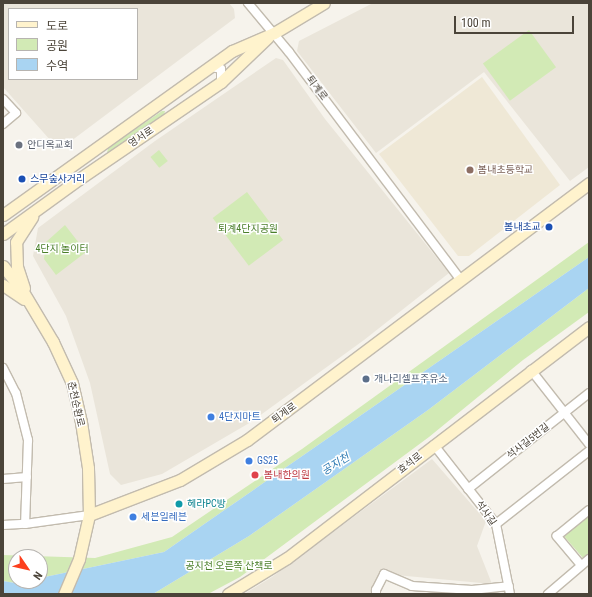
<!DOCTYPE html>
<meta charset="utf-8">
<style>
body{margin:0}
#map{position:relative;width:592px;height:597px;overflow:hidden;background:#f6f3ec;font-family:"Roboto Condensed","Noto Sans KR",sans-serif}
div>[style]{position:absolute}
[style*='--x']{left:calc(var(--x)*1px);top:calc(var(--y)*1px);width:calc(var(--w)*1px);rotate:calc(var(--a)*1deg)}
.residential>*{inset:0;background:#eae5da}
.education>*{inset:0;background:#efe8d6}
.green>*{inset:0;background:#d2eab5;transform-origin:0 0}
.water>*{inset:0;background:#a9d4f2}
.roads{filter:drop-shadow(1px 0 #c2bbae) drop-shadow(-1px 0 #c2bbae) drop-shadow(0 1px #c2bbae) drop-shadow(0 -1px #c2bbae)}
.street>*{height:8px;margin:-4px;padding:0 4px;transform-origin:4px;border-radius:4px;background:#fff}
.secondary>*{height:11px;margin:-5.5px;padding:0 5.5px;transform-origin:5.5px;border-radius:5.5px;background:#fff3cd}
.dots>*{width:11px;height:11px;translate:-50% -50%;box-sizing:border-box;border:2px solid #fff;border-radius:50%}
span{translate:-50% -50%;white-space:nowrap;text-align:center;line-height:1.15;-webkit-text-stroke:3px #fff;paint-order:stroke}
.street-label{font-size:10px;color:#4b4439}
.worship-label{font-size:10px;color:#5b616d}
.left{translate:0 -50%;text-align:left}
.education-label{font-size:10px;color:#785e54}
.transit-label{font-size:10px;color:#164399}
.right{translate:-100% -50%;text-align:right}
.park-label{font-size:10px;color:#4a7f2a}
.service-label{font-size:10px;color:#4e5e75}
.shop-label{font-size:10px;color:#366cbe}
.health-label{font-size:10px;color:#be3a42}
.culture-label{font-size:10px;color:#0d838f}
.water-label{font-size:11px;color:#2e7ab2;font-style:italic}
.frame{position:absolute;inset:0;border:4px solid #4b4439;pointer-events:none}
.legend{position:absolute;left:8px;top:8px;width:130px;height:72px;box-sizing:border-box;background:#fff;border:1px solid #b7b4b0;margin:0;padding:5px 7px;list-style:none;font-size:12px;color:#4b4439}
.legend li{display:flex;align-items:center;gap:8px;height:20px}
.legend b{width:20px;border:1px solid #b7b4b0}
.north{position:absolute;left:8px;top:549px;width:40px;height:40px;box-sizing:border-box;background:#fff;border:1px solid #b7b4b0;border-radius:50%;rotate:124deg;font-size:11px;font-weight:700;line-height:16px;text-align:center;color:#4b4439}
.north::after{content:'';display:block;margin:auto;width:14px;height:18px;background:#fc3f1d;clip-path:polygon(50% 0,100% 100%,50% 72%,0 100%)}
.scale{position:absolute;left:454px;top:16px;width:120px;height:18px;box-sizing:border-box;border:2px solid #4b4439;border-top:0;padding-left:5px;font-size:12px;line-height:14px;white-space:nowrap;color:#4b4439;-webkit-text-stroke:3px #fff;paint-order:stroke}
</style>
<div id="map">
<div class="residential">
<i style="clip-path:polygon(evenodd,3px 3px,229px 3px,234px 9px,235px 18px,59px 150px,3px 87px,3px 3px,9px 9px,137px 9px,137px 79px,9px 79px,9px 9px)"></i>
<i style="clip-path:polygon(373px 3px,589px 3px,589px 167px,570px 181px,484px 72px,376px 153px,297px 51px,299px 41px)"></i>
<i style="clip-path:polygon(276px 58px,283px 60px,325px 119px,449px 273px,364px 340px,251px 422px,162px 474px,121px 485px,110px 474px,90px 383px,66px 316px,33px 256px,38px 228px,155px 141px)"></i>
<i style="clip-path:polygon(432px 459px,486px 521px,477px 546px,492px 584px,385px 574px,375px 594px,244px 594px,272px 577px)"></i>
</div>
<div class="education">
<i style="clip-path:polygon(482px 77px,560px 185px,469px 256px,458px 256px,379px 154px)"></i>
</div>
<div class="green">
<i style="left:529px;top:30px;width:46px;height:57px;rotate:54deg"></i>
<i style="clip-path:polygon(162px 111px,165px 111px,164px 115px,109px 153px,107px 152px,109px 147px)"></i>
<i style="left:159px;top:150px;width:14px;height:11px;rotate:51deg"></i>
<i style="left:247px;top:192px;width:60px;height:43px;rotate:53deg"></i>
<i style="clip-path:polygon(65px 225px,86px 252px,56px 275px,44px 259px,46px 242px)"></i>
<i style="clip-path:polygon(589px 242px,589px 257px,164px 552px,40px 578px,40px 557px,16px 557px,16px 581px,26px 581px,15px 583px,3px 581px,3px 555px,95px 558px,172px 537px,302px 449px)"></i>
<i style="clip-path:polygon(589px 288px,589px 312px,523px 360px,429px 437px,240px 577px,208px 594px,153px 594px,249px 536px,428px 410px)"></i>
<i style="clip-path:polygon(589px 516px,589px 554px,583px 558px,563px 535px)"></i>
</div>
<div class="water">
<i style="clip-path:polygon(589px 257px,589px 288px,428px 410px,249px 536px,153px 594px,3px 594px,3px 581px,15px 583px,40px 581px,40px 578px,164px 552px)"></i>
</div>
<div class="roads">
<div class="street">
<i style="--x:248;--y:3;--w:64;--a:50.1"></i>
<i style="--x:289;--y:52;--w:284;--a:53"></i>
<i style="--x:211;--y:67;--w:10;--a:11"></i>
<i style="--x:221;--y:69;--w:13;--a:90"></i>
<i style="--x:3;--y:99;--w:19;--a:47"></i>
<i style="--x:16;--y:113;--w:17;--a:140"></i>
<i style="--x:3;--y:368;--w:28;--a:63"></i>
<i style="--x:16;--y:393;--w:49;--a:75.7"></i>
<i style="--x:28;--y:440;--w:84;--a:92"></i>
<i style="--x:531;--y:370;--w:94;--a:51.9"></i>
<i style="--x:434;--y:445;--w:100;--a:51.9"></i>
<i style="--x:496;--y:524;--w:71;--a:78.7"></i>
<i style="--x:3;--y:479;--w:24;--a:-5"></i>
<i style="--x:468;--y:489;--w:154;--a:-38.4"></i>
<i style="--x:496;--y:524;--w:118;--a:-38.1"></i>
<i style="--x:3;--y:525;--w:22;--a:-3"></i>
<i style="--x:25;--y:524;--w:65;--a:-8"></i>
<i style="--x:581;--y:565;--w:38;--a:-130"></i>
<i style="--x:557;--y:536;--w:41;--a:-39.1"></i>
<i style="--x:376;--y:594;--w:4;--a:-90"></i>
<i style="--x:376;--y:590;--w:18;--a:-63"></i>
<i style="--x:384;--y:574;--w:30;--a:23"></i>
<i style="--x:412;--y:586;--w:60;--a:3.8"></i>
<i style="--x:472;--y:590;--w:37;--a:-6"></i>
<i style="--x:548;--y:594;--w:54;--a:-40.5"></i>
</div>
<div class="secondary">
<i style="--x:3;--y:215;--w:282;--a:-35.6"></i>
<i style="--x:232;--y:51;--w:46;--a:-23.2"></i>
<i style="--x:274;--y:33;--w:58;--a:-31"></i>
<i style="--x:3;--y:234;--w:94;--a:-35.9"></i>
<i style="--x:79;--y:179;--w:172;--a:-34.3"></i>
<i style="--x:221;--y:82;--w:64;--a:-43.7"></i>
<i style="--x:3;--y:266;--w:31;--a:52"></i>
<i style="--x:22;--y:290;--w:61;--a:59.2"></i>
<i style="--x:53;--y:342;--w:45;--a:65.1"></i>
<i style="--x:72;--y:383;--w:40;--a:77"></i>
<i style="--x:81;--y:422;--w:47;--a:81.3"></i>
<i style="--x:88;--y:468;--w:47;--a:88.8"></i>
<i style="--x:89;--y:515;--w:45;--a:102.8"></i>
<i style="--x:79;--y:559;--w:38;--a:113"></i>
<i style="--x:3;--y:285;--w:25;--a:34"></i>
<i style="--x:24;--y:288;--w:22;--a:-108"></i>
<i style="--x:17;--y:267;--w:25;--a:-92"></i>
<i style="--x:16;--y:242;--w:30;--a:-57"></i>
<i style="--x:89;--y:515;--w:97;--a:-21"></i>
<i style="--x:180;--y:480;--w:78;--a:-30.8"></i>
<i style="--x:247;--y:440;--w:428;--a:-36.9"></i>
<i style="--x:228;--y:594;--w:69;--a:-31.4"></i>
<i style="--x:287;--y:558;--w:380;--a:-37.4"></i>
</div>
</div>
<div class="dots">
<i style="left:19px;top:145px;background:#6b7280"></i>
<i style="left:470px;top:170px;background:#8d6e63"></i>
<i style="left:22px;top:179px;background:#1a4fb4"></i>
<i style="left:549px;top:227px;background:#1a4fb4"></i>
<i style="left:366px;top:379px;background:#5c6f8a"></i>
<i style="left:211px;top:417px;background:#3f7fe0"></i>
<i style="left:249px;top:461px;background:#3f7fe0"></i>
<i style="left:255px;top:475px;background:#e0444e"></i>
<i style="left:179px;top:504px;background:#0f9aa8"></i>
<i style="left:133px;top:517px;background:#3f7fe0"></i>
</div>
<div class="street-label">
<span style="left:317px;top:88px;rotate:53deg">퇴계로</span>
<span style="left:141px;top:137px;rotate:-34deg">영서로</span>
<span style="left:76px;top:404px;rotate:77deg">춘천순환로</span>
<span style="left:284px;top:413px;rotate:-36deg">퇴계로</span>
<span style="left:528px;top:441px;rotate:-38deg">석사길5번길</span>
<span style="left:410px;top:463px;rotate:-38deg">효석로</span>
<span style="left:486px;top:513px;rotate:55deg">석사길</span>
</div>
<div class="worship-label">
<span class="left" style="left:27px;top:145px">안디옥교회</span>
</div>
<div class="education-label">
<span class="left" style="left:478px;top:170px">봄내초등학교</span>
</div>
<div class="transit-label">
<span class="left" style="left:30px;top:179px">스무숲사거리</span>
<span class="right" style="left:541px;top:227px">봄내초교</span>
</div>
<div class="park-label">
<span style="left:248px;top:229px">퇴계4단지공원</span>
<span style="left:62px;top:249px">4단지 놀이터</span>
<span style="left:229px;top:566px">공지천 오른쪽 산책로</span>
</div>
<div class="service-label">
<span class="left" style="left:374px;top:379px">개나리셀프주유소</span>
</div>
<div class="shop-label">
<span class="left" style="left:219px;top:417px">4단지마트</span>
<span class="left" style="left:257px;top:461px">GS25</span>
<span class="left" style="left:141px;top:517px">세븐일레븐</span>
</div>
<div class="health-label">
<span class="left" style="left:264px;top:475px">봄내한의원</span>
</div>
<div class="culture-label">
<span class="left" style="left:187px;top:504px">헤라PC방</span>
</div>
<div class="water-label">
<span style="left:336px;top:465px;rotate:-32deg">공지천</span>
</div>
<div class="frame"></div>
<ul class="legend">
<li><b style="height:5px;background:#fff3cd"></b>도로</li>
<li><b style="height:11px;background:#d2eab5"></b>공원</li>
<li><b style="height:11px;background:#a9d4f2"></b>수역</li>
</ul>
<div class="north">N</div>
<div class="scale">100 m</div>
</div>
